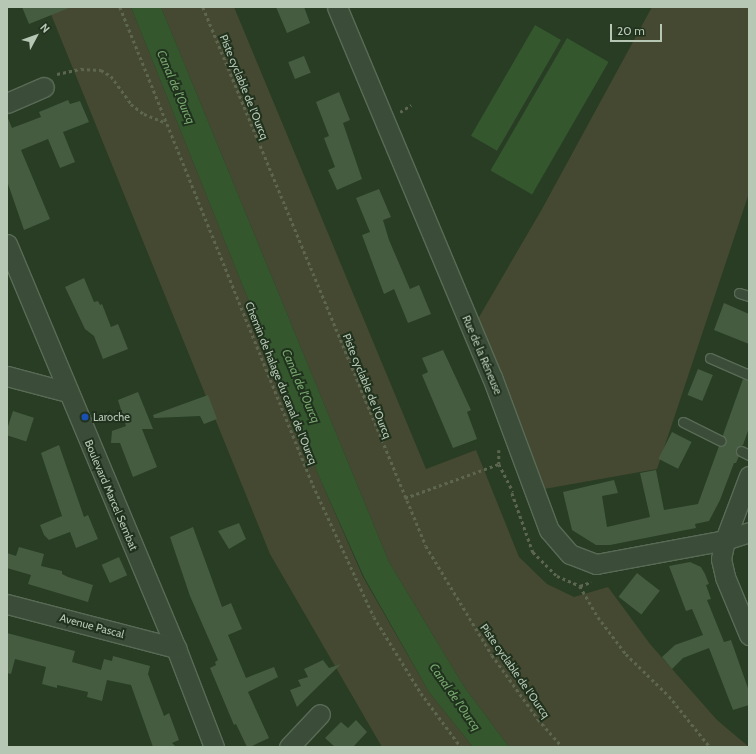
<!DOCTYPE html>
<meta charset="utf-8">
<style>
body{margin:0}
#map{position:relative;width:756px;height:754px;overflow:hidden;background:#283d24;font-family:Cabin,sans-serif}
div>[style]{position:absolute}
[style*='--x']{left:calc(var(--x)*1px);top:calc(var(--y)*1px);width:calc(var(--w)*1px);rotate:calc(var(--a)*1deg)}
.green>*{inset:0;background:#454931}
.water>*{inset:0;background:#34572e;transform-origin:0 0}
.building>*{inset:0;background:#455c40;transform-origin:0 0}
.path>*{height:2.5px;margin-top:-1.25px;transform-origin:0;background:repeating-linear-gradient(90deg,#5d664f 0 3px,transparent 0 6px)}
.roads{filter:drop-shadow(1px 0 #596b56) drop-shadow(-1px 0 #596b56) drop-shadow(0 1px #596b56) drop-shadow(0 -1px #596b56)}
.service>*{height:9px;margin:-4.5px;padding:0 4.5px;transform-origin:4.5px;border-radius:4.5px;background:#3b4d38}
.minor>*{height:19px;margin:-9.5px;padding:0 9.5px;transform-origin:9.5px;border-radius:9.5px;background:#3b4d38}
.dots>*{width:11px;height:11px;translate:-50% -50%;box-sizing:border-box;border:2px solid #20321d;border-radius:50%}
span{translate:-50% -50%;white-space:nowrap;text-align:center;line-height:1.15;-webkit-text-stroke:4px #20321d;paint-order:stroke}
.street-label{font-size:11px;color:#b6c8b4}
.poi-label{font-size:11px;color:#b6c8b4}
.left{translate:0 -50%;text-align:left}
.water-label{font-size:12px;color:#77a76e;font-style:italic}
.frame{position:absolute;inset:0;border:8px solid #b6c8b4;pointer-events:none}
.north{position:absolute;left:16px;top:16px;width:40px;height:40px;-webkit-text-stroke:3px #20321d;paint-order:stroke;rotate:49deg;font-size:11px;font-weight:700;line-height:16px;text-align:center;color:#b6c8b4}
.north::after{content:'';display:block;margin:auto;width:14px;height:18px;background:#b6c8b4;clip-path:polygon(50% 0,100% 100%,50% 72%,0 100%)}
.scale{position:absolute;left:610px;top:24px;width:52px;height:18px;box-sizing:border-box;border:2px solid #b6c8b4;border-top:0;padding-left:5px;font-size:12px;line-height:14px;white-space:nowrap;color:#b6c8b4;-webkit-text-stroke:3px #20321d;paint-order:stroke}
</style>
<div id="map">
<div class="green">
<i style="clip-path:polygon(48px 7px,131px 7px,321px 481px,363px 577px,429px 692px,473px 747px,382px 747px,270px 554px)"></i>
<i style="clip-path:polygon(161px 7px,234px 7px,426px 469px,476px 450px,519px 557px,547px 584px,574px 597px,608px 587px,650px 644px,717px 720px,749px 747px,509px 747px,463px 685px,389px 562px)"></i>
<i style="clip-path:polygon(652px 7px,749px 7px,749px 193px,657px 469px,544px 489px,475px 324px,542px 209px)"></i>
</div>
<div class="water">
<i style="clip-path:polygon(131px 7px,161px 7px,389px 562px,463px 685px,509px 747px,473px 747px,429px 692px,364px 577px,321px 481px)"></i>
<i style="left:535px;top:25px;width:30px;height:128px;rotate:30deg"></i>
<i style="left:567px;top:38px;width:48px;height:153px;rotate:30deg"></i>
</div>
<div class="building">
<i style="clip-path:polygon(22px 7px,69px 7px,69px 8px,29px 24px)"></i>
<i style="clip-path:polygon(276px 7px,304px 7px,310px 23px,287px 33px)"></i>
<i style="left:304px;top:56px;width:18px;height:17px;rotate:68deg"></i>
<i style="clip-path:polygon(339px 92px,350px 120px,343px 123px,362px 179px,337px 190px,328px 170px,335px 167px,324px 138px,329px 136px,316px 102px)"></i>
<i style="clip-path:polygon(68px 100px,70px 104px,80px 101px,89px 122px,63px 132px,75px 162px,60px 168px,48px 139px,21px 150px,50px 219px,24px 230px,7px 181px,7px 116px,12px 128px,41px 117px,39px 112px)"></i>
<i style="clip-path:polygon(379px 189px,391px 217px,383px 220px,389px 240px,410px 289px,419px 285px,431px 314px,408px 323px,394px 289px,384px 294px,362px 235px,370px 232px,356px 198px)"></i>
<i style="clip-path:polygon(84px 278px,94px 302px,98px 301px,100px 305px,102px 304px,111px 327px,118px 324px,128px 349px,103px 359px,94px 336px,85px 329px,65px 287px)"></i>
<i style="clip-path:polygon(724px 303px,749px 314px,749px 344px,714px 330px)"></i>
<i style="clip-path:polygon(443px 350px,471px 410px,467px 412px,477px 439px,453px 448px,422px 375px,428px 372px,422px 358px)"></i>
<i style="left:698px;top:369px;width:16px;height:28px;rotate:22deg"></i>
<i style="clip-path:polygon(743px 379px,749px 381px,749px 428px,743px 445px,736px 449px,739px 456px,736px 463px,734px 463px,720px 500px,709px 521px,695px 524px,696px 528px,610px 545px,596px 545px,572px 530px,563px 492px,614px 480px,618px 493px,602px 496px,607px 527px,650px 517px,640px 473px,656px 470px,664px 510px,698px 504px,719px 446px,726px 443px,723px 435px)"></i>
<i style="clip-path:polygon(138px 392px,153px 429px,142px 429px,157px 467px,133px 477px,120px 443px,111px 443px,112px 431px,126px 426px,118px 400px)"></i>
<i style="clip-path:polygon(208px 395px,217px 419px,204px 424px,200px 416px,154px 418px,153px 415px)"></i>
<i style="left:13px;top:411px;width:22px;height:25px;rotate:18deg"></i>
<i style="left:672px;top:432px;width:22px;height:30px;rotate:27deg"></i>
<i style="clip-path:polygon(59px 445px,84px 517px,88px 515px,98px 539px,76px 548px,70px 532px,49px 540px,44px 535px,40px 525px,62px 516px,41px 453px)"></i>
<i style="clip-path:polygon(239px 523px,246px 539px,229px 549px,218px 531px)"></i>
<i style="clip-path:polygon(193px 527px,222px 607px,231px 603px,242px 629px,228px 635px,246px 678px,274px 667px,278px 677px,248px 692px,269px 738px,250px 747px,247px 747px,236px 724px,234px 725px,210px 668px,216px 665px,215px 662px,218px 660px,190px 596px,170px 537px)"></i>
<i style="clip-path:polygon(19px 547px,44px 554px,41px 566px,62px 571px,62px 574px,68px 577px,93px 585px,88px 602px,28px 584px,31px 575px,7px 568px,7px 553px,16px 556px)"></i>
<i style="left:119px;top:557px;width:20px;height:19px;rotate:66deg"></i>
<i style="clip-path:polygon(690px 562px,701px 567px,705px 574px,709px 584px,706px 585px,711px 599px,707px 600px,724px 642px,731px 640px,749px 691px,749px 705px,733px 710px,709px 648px,683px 658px,672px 669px,662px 657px,675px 645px,703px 635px,692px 609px,686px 611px,669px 566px)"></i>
<i style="left:637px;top:573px;width:29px;height:30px;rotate:38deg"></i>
<i style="clip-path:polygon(7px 633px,75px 651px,72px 662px,101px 670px,104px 659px,112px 661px,113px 656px,150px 666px,148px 674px,164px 716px,169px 713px,179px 740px,172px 743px,176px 747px,153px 747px,131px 685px,107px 680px,102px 701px,87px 697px,88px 692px,57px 685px,57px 688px,42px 684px,46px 667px,15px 659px,11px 674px,7px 673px)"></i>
<i style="clip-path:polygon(323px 660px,329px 668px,341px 664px,297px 707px,290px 690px,301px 686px,298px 680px,308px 677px,304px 669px)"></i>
<i style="clip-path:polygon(356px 720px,367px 732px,353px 747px,335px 747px,325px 738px,341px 722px,348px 728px)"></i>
</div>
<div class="path">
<i style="--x:120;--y:7;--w:515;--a:68.01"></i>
<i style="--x:313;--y:485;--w:145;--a:65.2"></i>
<i style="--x:374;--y:617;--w:89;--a:58.3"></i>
<i style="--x:421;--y:693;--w:67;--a:53.5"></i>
<i style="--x:203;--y:7;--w:583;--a:67.52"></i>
<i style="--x:426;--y:546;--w:127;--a:58.8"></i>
<i style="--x:492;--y:655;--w:79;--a:54.3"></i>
<i style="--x:538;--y:719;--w:37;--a:49"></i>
<i style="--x:57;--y:74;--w:25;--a:-12"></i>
<i style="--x:81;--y:69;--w:20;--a:3"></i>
<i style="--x:101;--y:70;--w:12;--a:31"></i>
<i style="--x:111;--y:76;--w:34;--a:54"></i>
<i style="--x:131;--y:104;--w:16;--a:38"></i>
<i style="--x:144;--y:114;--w:24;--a:22"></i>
<i style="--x:400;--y:112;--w:13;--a:-32"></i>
<i style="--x:499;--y:450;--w:14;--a:90"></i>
<i style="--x:512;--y:493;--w:63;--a:70.4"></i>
<i style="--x:533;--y:552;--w:34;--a:45"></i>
<i style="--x:557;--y:576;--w:25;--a:23"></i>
<i style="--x:580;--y:586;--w:12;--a:-20"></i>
<i style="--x:405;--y:498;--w:100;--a:-19.9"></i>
<i style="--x:499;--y:464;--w:31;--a:63"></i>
<i style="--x:580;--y:586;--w:36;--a:60"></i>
<i style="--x:598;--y:617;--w:46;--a:52.9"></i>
<i style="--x:626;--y:654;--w:60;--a:44.3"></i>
<i style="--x:669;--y:696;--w:65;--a:51.2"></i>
</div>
<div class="roads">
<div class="service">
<i style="--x:739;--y:293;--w:10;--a:17"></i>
<i style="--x:710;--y:358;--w:43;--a:23.6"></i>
<i style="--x:683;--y:422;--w:42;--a:26.6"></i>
<i style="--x:741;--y:451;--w:9;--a:27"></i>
</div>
<div class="minor">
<i style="--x:337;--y:7;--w:401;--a:67.3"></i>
<i style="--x:492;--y:377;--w:163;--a:69.6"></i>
<i style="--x:549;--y:530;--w:32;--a:49"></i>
<i style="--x:570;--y:554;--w:28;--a:21"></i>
<i style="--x:596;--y:564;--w:131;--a:-10.5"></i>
<i style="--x:725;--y:540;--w:25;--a:-18"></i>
<i style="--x:7;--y:103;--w:40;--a:-23.4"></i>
<i style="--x:7;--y:244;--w:438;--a:67.3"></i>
<i style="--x:176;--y:648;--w:106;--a:69"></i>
<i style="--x:7;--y:376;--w:62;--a:14.9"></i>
<i style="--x:749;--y:476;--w:68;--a:110.6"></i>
<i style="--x:725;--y:540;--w:19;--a:102"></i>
<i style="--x:721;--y:559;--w:18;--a:77"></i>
<i style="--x:725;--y:577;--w:63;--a:67.5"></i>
<i style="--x:7;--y:604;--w:175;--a:14.6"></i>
<i style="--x:289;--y:747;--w:45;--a:-46.8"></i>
</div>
</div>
<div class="dots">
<i style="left:85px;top:417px;background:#1a4fb4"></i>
</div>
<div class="street-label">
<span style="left:244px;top:87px;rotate:68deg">Piste cyclable de l'Ourcq</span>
<span style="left:482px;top:355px;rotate:67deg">Rue de la Réneuse</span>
<span style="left:281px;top:383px;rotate:68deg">Chemin de halage du canal de l'Ourcq</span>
<span style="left:367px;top:386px;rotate:68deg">Piste cyclable de l'Ourcq</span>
<span style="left:111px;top:495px;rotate:67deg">Boulevard Marcel Sembat</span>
<span style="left:92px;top:626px;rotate:15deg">Avenue Pascal</span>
<span style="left:515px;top:671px;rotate:55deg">Piste cyclable de l'Ourcq</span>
</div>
<div class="poi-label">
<span class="left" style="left:93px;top:417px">Laroche</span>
</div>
<div class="water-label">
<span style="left:176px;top:87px;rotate:67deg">Canal de l'Ourcq</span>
<span style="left:301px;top:386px;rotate:67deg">Canal de l'Ourcq</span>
<span style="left:455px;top:697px;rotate:55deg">Canal de l'Ourcq</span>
</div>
<div class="frame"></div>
<div class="north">N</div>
<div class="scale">20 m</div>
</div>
